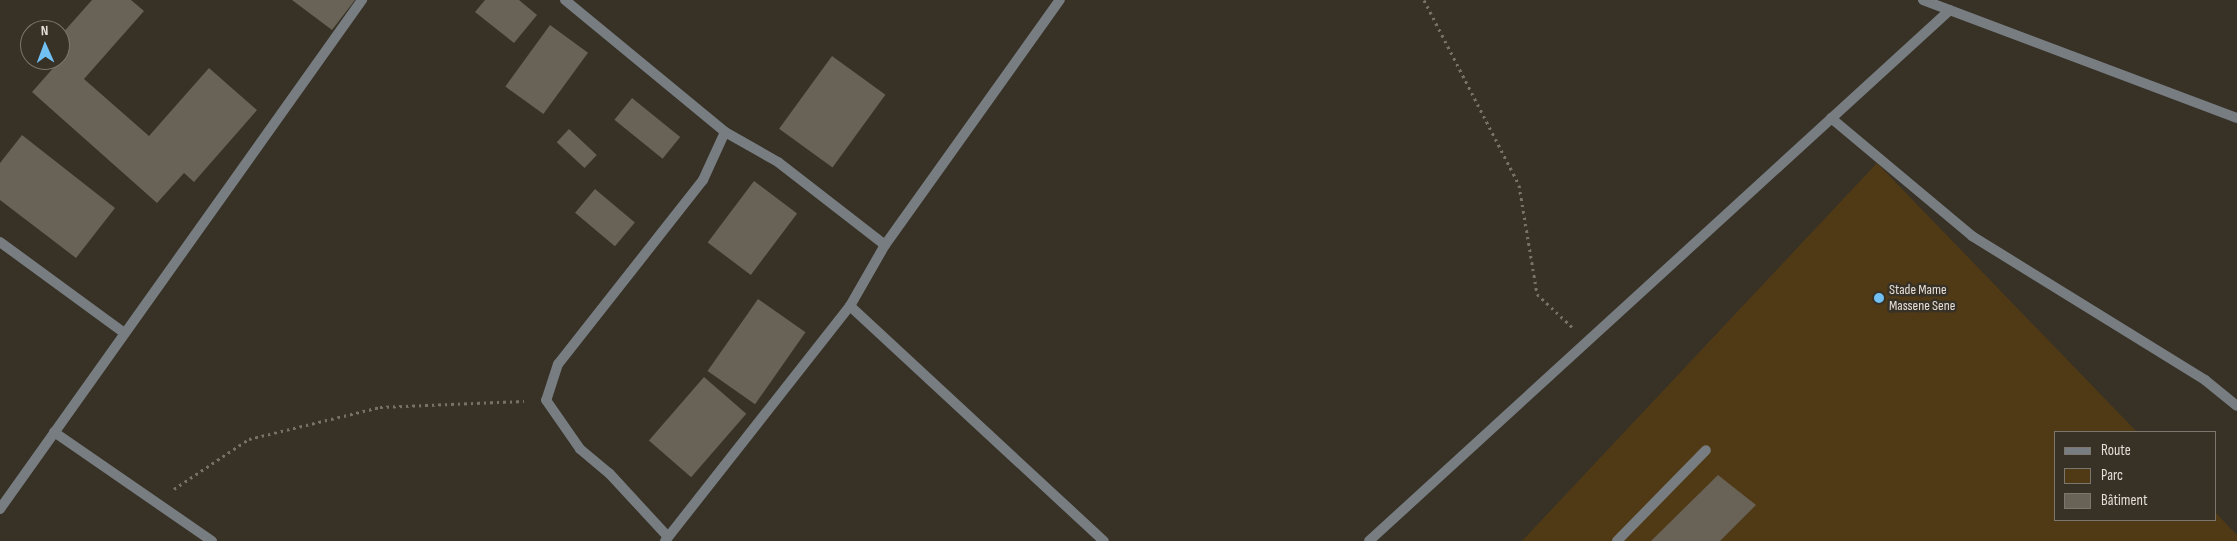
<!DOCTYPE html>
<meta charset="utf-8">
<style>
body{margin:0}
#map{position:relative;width:2237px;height:541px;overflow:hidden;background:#373126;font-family:"Sofia Sans Condensed",sans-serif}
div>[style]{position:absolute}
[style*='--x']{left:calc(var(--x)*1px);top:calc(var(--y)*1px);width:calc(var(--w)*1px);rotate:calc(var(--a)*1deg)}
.green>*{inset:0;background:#503a16}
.building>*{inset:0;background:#696256;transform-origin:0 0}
.path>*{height:3px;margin-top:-1.5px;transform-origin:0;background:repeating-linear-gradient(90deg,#777168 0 2.5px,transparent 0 6.5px)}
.lane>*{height:10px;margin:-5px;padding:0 5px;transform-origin:5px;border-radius:5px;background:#777d81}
.street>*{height:10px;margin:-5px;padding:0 5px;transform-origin:5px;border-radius:5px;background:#777d81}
.dots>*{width:14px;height:14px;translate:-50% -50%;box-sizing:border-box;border:2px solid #373126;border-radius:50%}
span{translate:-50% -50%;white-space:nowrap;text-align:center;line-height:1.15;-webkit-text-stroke:5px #373126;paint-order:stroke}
.poi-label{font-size:14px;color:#e4dfd9}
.left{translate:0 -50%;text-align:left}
.legend{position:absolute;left:2054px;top:431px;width:162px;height:90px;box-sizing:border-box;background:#373126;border:1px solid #7c776e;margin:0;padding:6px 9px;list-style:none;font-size:15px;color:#e4dfd9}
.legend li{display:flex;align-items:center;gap:10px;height:25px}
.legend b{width:25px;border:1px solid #7c776e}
.north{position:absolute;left:20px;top:20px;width:50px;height:50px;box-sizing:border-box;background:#373126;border:1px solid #7c776e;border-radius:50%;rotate:358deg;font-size:14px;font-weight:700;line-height:20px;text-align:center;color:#e4dfd9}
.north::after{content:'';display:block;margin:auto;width:18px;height:22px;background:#72c1f5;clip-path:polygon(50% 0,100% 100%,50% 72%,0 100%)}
</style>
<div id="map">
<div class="green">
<i style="clip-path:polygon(1877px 163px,2137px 432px,2056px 432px,2056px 520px,2216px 520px,2216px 513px,2237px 535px,2237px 541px,1522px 541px)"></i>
</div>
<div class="building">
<i style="clip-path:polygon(92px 0,131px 0,144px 11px,84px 79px,149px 136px,209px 68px,257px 110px,194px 182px,184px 173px,157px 203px,32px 92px,55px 66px,48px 60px,60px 60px,60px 36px)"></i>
<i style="clip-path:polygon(292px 0,355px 0,332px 30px)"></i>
<i style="clip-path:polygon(485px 0,519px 0,537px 15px,514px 43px,475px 12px)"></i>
<i style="left:550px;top:25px;width:47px;height:76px;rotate:36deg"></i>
<i style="left:832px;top:56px;width:66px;height:90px;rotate:36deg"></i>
<i style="left:632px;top:98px;width:62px;height:28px;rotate:39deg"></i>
<i style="left:569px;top:129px;width:38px;height:18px;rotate:43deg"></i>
<i style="clip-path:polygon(22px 135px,115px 208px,76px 258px,0 200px,0 163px)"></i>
<i style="left:754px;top:181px;width:54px;height:77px;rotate:37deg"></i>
<i style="left:595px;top:189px;width:52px;height:31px;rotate:40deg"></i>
<i style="left:758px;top:299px;width:58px;height:88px;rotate:35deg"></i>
<i style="left:704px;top:377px;width:56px;height:84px;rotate:41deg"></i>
<i style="clip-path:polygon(1718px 475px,1756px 505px,1720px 541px,1651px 541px)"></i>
</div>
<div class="path">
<i style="--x:1424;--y:0;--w:208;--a:62.8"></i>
<i style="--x:1519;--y:185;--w:110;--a:80.6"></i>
<i style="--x:1537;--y:294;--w:48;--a:43.3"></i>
<i style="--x:174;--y:489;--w:90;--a:-33.7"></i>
<i style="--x:249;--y:439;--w:135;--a:-13.7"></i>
<i style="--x:380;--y:407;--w:144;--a:-2.4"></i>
</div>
<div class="lane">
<i style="--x:1617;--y:541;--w:127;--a:-45.6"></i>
</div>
<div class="street">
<i style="--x:565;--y:0;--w:207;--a:39.5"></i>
<i style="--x:725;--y:132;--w:53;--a:114.6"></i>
<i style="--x:703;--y:180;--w:234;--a:128.2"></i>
<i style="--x:558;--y:364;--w:38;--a:108"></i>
<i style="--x:546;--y:400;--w:60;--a:55.2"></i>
<i style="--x:580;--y:449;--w:38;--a:40"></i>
<i style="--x:609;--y:473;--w:87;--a:47.3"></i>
<i style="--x:1923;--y:0;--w:335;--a:20.6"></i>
<i style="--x:1831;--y:118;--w:184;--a:39.9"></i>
<i style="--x:1972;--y:236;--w:274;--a:31.7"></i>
<i style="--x:2205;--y:380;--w:41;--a:39.1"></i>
<i style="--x:0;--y:242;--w:152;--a:36.2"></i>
<i style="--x:885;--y:245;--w:301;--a:-54.5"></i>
<i style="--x:850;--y:306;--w:346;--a:42.8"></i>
<i style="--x:54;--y:432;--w:192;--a:34.6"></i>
<i style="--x:0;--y:509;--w:625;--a:-54.58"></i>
<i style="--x:665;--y:541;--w:299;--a:-51.8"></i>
<i style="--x:850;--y:306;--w:70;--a:-60.2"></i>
<i style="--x:885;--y:245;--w:135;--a:-142.2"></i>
<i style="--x:778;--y:162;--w:61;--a:-150.5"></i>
<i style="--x:1369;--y:541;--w:787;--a:-42.43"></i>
</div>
<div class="dots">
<i style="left:1879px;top:298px;background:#72c1f5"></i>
</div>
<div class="poi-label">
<span class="left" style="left:1889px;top:298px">Stade Mame<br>Massene Sene</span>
</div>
<ul class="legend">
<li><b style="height:6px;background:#777d81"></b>Route</li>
<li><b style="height:14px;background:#503a16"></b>Parc</li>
<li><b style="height:14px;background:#696256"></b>Bâtiment</li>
</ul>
<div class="north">N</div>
</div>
